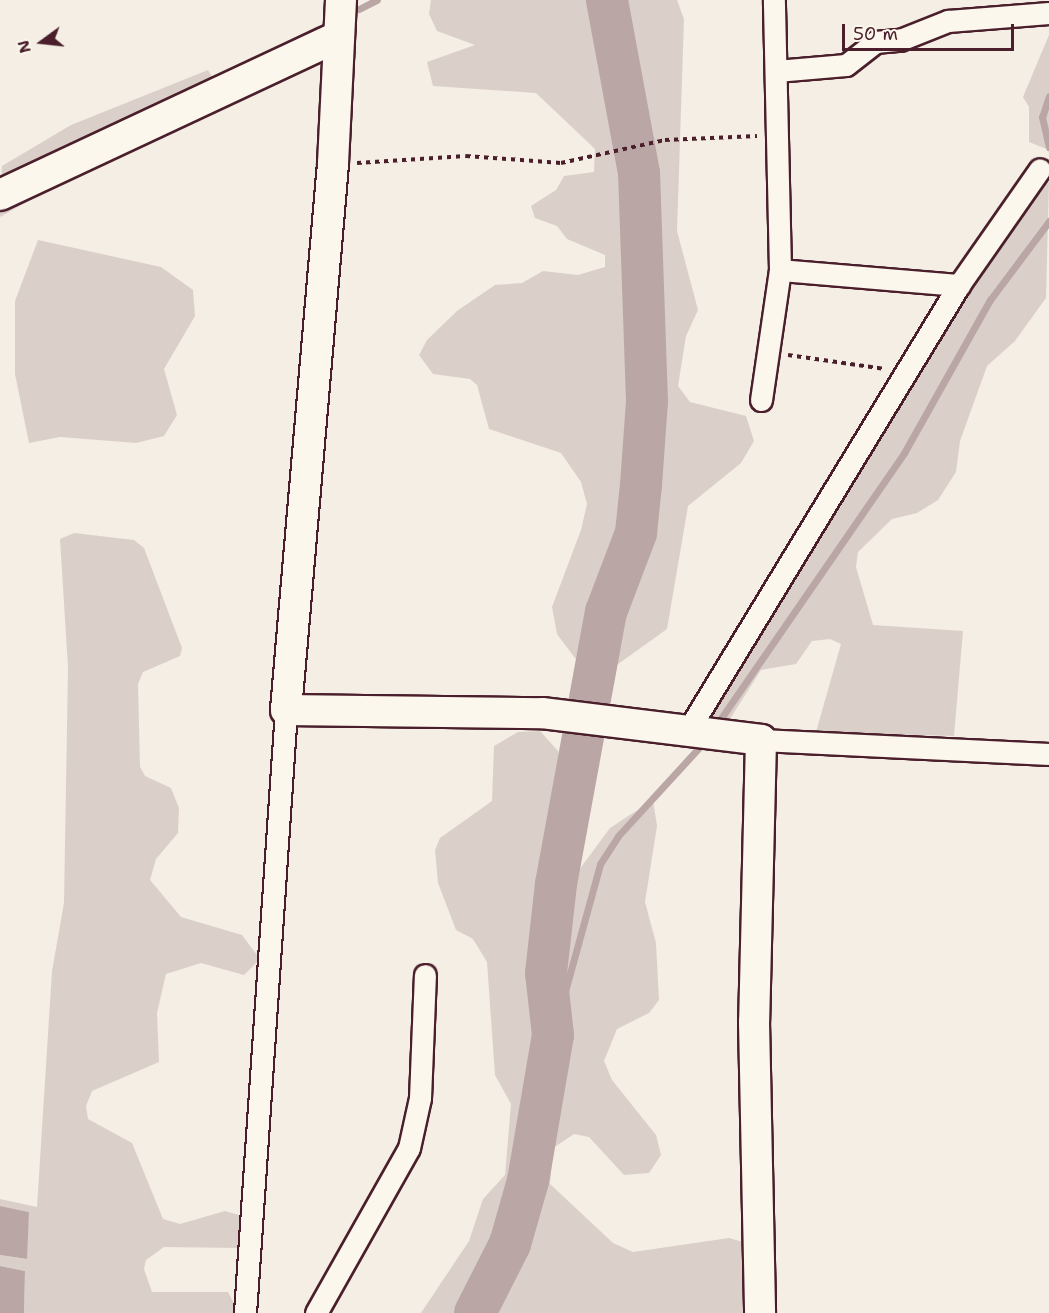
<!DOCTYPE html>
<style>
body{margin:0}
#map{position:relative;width:1049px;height:1313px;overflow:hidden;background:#f4eee4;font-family:"Shantell Sans",sans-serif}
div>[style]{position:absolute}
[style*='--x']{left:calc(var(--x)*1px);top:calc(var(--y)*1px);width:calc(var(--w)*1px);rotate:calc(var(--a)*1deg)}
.green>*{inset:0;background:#dbd0c9}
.water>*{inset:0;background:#baa7a5}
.stream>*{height:7px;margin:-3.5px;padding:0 3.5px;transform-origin:3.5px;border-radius:3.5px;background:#baa7a5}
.river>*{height:42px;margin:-21px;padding:0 21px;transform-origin:21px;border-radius:21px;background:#baa7a5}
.path>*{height:4px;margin-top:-2px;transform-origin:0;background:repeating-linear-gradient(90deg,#4a1f2b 0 4.5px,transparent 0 9px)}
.roads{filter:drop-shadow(2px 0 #4a1f2b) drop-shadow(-2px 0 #4a1f2b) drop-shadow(0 2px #4a1f2b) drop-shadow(0 -2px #4a1f2b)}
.street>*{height:21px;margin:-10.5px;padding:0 10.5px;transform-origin:10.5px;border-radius:10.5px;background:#fbf7ec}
.secondary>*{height:30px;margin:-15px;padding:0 15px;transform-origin:15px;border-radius:15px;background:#fbf7ec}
span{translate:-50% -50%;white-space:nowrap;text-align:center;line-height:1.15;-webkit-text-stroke:6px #fbf7ec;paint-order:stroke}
.north{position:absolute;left:12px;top:12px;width:60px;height:60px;-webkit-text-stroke:4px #fbf7ec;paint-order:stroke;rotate:255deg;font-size:16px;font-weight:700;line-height:24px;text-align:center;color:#4a1f2b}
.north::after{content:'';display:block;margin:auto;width:21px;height:27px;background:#4a1f2b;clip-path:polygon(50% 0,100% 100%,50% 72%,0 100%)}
.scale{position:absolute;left:842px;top:24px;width:172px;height:27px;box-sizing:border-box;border:3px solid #4a1f2b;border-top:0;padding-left:8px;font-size:18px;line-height:21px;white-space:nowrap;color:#4a1f2b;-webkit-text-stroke:4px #fbf7ec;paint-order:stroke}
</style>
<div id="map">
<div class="green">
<i style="clip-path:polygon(431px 0,677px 0,684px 19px,677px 231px,698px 310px,686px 336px,678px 386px,690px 402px,746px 416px,754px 441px,741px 463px,688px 506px,667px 629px,614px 667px,596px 698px,583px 696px,581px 666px,557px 634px,552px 607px,581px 530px,587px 504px,581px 482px,561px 453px,489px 429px,477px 385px,470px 379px,433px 374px,419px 355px,427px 340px,457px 311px,495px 285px,522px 283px,543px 271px,578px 275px,605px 267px,605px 255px,567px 239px,557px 226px,535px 218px,531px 206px,556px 190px,564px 176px,594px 172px,595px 149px,536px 93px,433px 86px,427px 62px,475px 45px,437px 31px,429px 14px)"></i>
<i style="clip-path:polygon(1049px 35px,1049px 150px,1029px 142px,1029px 107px,1023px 97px)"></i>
<i style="clip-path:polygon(208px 70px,221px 92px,0 217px,2px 166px,71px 125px)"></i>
<i style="clip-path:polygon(1049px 182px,1046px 298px,1015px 341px,987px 366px,960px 441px,956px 472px,938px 500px,917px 513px,892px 519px,858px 552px,856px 567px,873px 625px,963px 631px,954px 736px,816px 732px,841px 644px,830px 639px,812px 641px,796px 664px,761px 670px,728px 722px,704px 716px,898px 390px,1042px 184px)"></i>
<i style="clip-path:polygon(38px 240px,161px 267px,193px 290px,195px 316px,164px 369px,177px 415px,164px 436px,136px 443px,60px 437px,29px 443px,15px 374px,15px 301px)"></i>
<i style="clip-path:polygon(74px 533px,134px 540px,144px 548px,182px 648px,180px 656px,143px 672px,138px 684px,140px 767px,145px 776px,171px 788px,179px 808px,178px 833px,156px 859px,150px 880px,181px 917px,242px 935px,260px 959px,244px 975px,201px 963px,166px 974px,157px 1013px,159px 1062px,92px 1091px,86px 1106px,88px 1119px,132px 1143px,163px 1219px,180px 1224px,225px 1211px,242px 1216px,239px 1248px,164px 1247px,146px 1260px,144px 1269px,152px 1292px,228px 1292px,239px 1313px,24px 1313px,25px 1271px,0 1266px,0 1255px,26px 1259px,29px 1212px,0 1206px,0 1199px,37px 1207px,52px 971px,64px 903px,68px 667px,60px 539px)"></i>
<i style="clip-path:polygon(540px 731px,558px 751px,567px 781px,559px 828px,565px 870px,579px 870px,610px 828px,653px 800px,657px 826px,645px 902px,656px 943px,659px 1000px,649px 1013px,617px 1029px,604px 1061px,612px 1080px,656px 1135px,661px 1155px,649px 1173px,624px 1175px,589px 1137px,574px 1134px,553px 1148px,550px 1184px,613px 1243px,633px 1252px,729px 1238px,743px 1242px,750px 1253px,749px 1313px,421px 1313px,469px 1241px,483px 1199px,505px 1175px,511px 1104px,495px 1075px,487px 962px,473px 939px,456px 930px,438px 883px,435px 850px,440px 838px,492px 801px,494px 746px,518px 732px)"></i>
</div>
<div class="water">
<i style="clip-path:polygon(0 1206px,29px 1212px,27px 1259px,0 1255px)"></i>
<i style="clip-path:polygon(0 1266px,25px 1271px,24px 1313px,0 1313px)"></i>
</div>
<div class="stream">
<i style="--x:359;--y:9;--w:20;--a:-27"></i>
<i style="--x:294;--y:41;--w:28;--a:-26"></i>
<i style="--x:1049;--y:96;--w:22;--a:108"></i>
<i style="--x:1042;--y:117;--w:31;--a:77"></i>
<i style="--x:715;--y:727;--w:333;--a:-55.4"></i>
<i style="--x:904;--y:453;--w:176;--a:-60.7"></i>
<i style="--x:990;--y:300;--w:99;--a:-53.2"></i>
<i style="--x:553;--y:1035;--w:177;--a:-74.6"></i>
<i style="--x:600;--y:864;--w:33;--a:-57"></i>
<i style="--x:618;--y:836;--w:129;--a:-47.5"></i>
</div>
<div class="river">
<i style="--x:475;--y:1313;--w:77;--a:-63.1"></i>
<i style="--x:510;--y:1244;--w:66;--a:-74.1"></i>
<i style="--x:528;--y:1181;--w:148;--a:-80.3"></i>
<i style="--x:553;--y:1035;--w:62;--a:-96.4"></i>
<i style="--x:546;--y:973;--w:90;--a:-83.6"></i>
<i style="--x:556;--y:884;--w:277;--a:-79.6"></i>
<i style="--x:606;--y:612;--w:85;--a:-69.2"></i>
<i style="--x:636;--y:533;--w:48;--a:-84.1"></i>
<i style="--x:641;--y:485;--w:84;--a:-85.9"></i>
<i style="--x:647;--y:401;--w:228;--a:-92"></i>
<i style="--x:639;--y:173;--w:176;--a:-100.5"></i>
</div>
<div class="path">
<i style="--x:357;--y:163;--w:109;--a:-3.7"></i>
<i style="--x:466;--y:156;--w:95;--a:4.2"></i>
<i style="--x:561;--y:163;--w:107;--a:-12.5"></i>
<i style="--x:665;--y:140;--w:92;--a:-2.5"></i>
<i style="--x:788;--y:355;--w:98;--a:8.2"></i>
</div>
<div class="roads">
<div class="street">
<i style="--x:776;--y:71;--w:70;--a:-4.9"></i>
<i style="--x:846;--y:65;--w:37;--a:-38"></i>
<i style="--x:875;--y:42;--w:25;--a:-5"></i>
<i style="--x:900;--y:40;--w:52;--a:-21.6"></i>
<i style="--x:948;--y:21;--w:101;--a:-4.5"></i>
<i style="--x:780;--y:270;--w:180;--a:4.8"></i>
<i style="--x:761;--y:400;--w:131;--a:-81.7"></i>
<i style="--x:780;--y:270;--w:270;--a:-91.3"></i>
<i style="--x:687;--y:732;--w:523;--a:-58.68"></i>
<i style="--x:959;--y:285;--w:141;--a:-55.1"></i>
<i style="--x:761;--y:740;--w:288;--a:2.8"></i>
<i style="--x:245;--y:1313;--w:604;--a:-86.11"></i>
<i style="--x:316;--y:1313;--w:189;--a:-60.6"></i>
<i style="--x:409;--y:1148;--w:51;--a:-77.6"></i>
<i style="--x:420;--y:1098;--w:123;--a:-87.7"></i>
</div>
<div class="secondary">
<i style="--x:341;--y:0;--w:164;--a:92.8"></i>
<i style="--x:333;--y:164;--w:548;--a:94.92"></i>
<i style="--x:286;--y:710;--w:256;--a:0.7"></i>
<i style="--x:542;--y:713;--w:221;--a:7"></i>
<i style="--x:761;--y:740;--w:282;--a:91.4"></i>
<i style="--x:754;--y:1022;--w:291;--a:88.8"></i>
<i style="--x:0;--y:195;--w:373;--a:-25.1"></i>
</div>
</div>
<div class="north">N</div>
<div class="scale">50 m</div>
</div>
